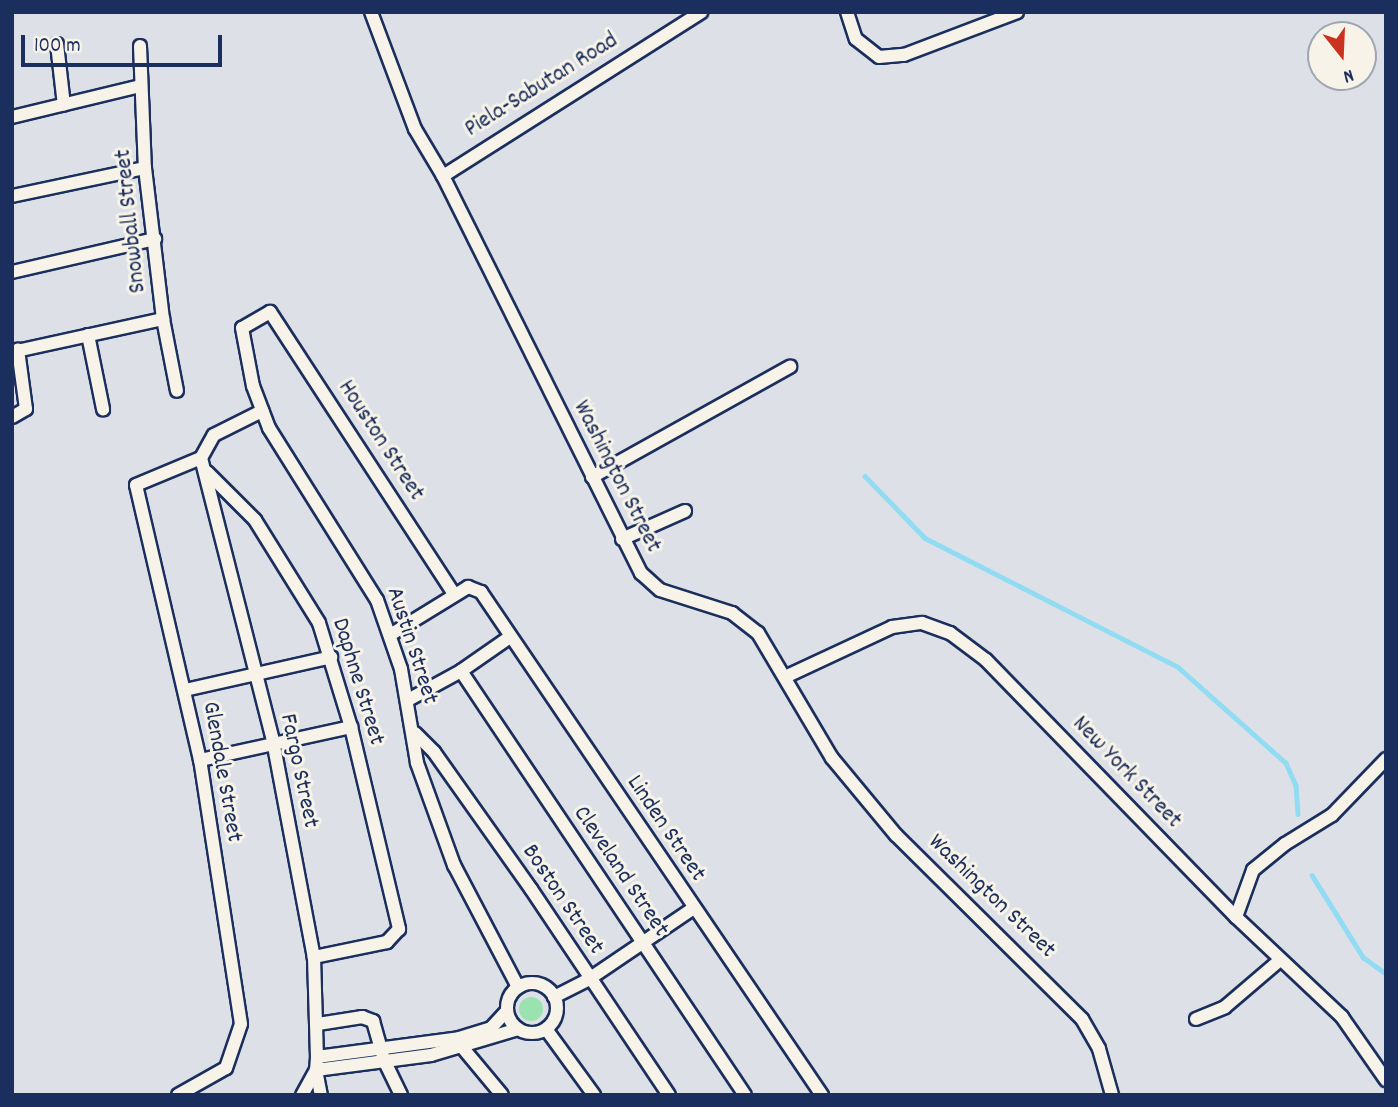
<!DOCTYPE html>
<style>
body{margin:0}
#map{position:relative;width:1398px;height:1107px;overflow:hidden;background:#dde1e7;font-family:Dekko,sans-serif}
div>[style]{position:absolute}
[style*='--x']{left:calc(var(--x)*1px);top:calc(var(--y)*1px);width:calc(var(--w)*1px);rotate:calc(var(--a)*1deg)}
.green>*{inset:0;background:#9ae3b1}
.round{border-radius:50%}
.stream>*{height:4.5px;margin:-2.25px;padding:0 2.25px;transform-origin:2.25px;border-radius:2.25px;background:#91dbf3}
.roads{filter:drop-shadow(2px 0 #1b2f5e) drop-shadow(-2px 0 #1b2f5e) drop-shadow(0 2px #1b2f5e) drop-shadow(0 -2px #1b2f5e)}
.minor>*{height:12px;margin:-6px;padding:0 6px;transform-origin:6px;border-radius:6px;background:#f7f3e8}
.minor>.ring{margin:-6px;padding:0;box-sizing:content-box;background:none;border:12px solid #f7f3e8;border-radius:50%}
span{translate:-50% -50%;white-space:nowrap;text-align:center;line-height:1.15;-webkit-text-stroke:6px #f7f3e8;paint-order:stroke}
.street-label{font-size:24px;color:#1b2f5e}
.frame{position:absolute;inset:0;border:14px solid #1b2f5e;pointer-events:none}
.north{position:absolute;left:1307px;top:21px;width:70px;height:70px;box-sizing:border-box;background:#f7f3e8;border:2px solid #9fa5b1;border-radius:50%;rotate:162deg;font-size:19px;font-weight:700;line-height:28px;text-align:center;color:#1b2f5e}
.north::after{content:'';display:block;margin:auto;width:24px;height:32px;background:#c8321e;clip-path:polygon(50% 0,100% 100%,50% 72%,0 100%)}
.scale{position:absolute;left:21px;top:35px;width:201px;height:32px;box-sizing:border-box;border:4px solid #1b2f5e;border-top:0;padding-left:9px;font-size:21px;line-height:24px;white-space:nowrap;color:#1b2f5e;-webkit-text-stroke:5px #f7f3e8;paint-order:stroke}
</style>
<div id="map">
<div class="green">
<i class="round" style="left:519px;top:997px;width:24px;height:24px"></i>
</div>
<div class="stream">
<i style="--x:865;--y:476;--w:86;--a:45.9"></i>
<i style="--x:925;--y:538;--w:284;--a:27"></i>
<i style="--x:1178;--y:667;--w:144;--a:41.6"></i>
<i style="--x:1286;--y:763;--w:24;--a:66"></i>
<i style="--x:1296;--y:785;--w:29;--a:86"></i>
<i style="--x:1312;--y:875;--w:97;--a:58.1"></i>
<i style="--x:1363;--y:957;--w:29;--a:36"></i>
</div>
<div class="roads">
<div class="minor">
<i style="--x:371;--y:12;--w:125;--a:69.4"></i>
<i style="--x:415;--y:129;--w:55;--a:59.2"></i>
<i style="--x:443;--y:176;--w:444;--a:63.5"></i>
<i style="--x:641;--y:573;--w:25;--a:42"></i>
<i style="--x:660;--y:590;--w:76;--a:17.7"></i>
<i style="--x:732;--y:613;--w:33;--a:38"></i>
<i style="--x:758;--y:633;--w:145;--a:59.4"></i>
<i style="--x:832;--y:758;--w:100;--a:50.3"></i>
<i style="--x:896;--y:835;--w:262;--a:44.7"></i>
<i style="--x:1082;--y:1019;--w:34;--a:60"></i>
<i style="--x:1099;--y:1049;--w:48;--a:74.2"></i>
<i style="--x:847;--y:12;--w:28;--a:72"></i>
<i style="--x:856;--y:39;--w:29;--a:38"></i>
<i style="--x:879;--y:57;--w:25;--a:-5"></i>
<i style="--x:904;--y:55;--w:121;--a:-20.8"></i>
<i style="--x:57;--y:44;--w:61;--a:83.5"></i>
<i style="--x:140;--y:46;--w:122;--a:87.7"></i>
<i style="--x:145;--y:168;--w:152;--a:83.2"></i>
<i style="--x:163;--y:319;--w:73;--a:79"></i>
<i style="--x:12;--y:117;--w:132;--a:-13.6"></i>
<i style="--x:443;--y:176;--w:306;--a:-32.4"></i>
<i style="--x:12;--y:196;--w:136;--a:-11.9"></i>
<i style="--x:12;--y:272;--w:147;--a:-13"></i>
<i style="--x:88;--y:335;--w:76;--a:78.5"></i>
<i style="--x:12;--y:352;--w:155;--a:-12.3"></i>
<i style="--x:12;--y:417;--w:16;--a:-30"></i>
<i style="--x:26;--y:409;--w:60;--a:-97.7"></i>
<i style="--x:201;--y:458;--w:292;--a:75.7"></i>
<i style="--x:273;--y:741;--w:220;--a:79.3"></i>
<i style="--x:314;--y:957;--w:100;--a:88.3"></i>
<i style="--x:317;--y:1057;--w:13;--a:94"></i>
<i style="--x:316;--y:1070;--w:29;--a:119"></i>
<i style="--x:207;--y:472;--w:68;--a:45"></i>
<i style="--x:255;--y:520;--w:121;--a:58.1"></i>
<i style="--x:319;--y:623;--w:109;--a:72.9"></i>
<i style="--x:351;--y:727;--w:208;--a:76.6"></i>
<i style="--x:399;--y:929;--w:18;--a:133"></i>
<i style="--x:387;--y:942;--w:75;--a:168.4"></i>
<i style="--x:592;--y:477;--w:227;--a:-29.1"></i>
<i style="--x:622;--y:539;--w:69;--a:-24"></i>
<i style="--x:454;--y:594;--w:337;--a:-123.1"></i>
<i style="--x:270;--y:312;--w:32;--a:150"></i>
<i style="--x:242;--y:328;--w:59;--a:79.3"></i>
<i style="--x:253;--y:386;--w:45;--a:69.1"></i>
<i style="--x:269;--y:428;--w:203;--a:57.9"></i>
<i style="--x:377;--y:600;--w:73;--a:70.8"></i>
<i style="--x:401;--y:669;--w:95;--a:80.3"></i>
<i style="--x:417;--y:763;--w:109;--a:70.1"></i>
<i style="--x:454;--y:865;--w:138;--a:62.3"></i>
<i style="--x:390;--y:635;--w:92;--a:-31.6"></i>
<i style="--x:468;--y:587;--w:14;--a:21"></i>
<i style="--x:481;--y:592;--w:608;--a:55.87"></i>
<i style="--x:461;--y:671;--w:510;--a:56.19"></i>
<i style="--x:785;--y:677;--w:118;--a:-25"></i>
<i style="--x:892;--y:627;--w:30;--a:-8"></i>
<i style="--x:922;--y:623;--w:30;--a:20"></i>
<i style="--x:950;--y:633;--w:45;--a:36.9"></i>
<i style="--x:986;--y:660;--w:359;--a:45.8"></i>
<i style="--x:1236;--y:917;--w:146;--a:43.3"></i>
<i style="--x:1342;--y:1017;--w:77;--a:55.1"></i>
<i style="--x:185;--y:690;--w:150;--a:-12.7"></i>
<i style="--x:408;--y:700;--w:60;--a:-28.7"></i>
<i style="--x:461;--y:671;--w:60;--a:-34.8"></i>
<i style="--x:415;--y:733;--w:27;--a:45"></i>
<i style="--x:434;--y:752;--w:168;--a:54.7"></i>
<i style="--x:531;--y:889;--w:248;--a:56.2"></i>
<i style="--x:200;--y:760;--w:155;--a:-12.3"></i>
<i style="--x:1236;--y:917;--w:50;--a:-70.1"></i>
<i style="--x:1253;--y:870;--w:41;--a:-39.1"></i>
<i style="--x:1285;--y:844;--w:55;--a:-31.7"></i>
<i style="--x:1332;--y:815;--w:78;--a:-46"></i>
<i class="ring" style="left:507px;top:983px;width:38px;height:38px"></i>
<i style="--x:554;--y:997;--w:39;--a:-27"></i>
<i style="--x:589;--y:979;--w:127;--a:-34.1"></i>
<i style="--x:1196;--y:1019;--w:31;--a:-22"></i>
<i style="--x:1225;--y:1007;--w:72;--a:-40.5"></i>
<i style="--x:318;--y:1024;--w:45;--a:-9"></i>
<i style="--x:362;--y:1017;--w:12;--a:20"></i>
<i style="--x:373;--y:1021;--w:41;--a:74.2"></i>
<i style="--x:384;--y:1060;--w:39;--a:64"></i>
<i style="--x:546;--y:1029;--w:82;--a:54"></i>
<i style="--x:462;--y:1047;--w:62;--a:50.2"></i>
<i style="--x:317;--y:1057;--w:143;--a:-7.6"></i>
<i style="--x:459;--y:1038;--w:34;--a:-17"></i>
<i style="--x:491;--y:1028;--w:23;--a:-47"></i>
<i style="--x:316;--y:1070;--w:116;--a:-7.4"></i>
<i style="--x:431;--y:1055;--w:91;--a:-16.6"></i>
<i style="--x:316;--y:1070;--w:25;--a:79"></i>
<i style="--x:178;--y:1095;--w:55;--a:-29.4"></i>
<i style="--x:226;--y:1068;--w:46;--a:-71.2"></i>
<i style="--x:241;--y:1024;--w:267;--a:-98.8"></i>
<i style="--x:200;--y:760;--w:282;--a:-103.1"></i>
<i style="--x:136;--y:485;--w:70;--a:-22.6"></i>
<i style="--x:201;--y:458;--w:26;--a:-61"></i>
<i style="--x:214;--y:435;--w:54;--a:-26.6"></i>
</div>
</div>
<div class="street-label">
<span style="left:542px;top:86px;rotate:-32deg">Piela-Sabutan Road</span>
<span style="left:132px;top:221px;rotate:-96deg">Snowball Street</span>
<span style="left:380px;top:441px;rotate:57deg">Houston Street</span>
<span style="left:616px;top:477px;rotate:63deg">Washington Street</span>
<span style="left:411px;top:646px;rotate:72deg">Austin Street</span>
<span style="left:357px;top:682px;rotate:73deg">Daphne Street</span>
<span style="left:298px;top:771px;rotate:78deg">Fargo Street</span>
<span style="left:221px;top:772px;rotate:80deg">Glendale Street</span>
<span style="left:1126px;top:773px;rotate:46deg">New York Street</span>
<span style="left:665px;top:829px;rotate:56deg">Linden Street</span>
<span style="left:620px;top:872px;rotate:56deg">Cleveland Street</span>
<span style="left:991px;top:897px;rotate:44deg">Washington Street</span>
<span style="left:562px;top:900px;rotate:56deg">Boston Street</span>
</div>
<div class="frame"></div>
<div class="north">N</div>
<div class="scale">100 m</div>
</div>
